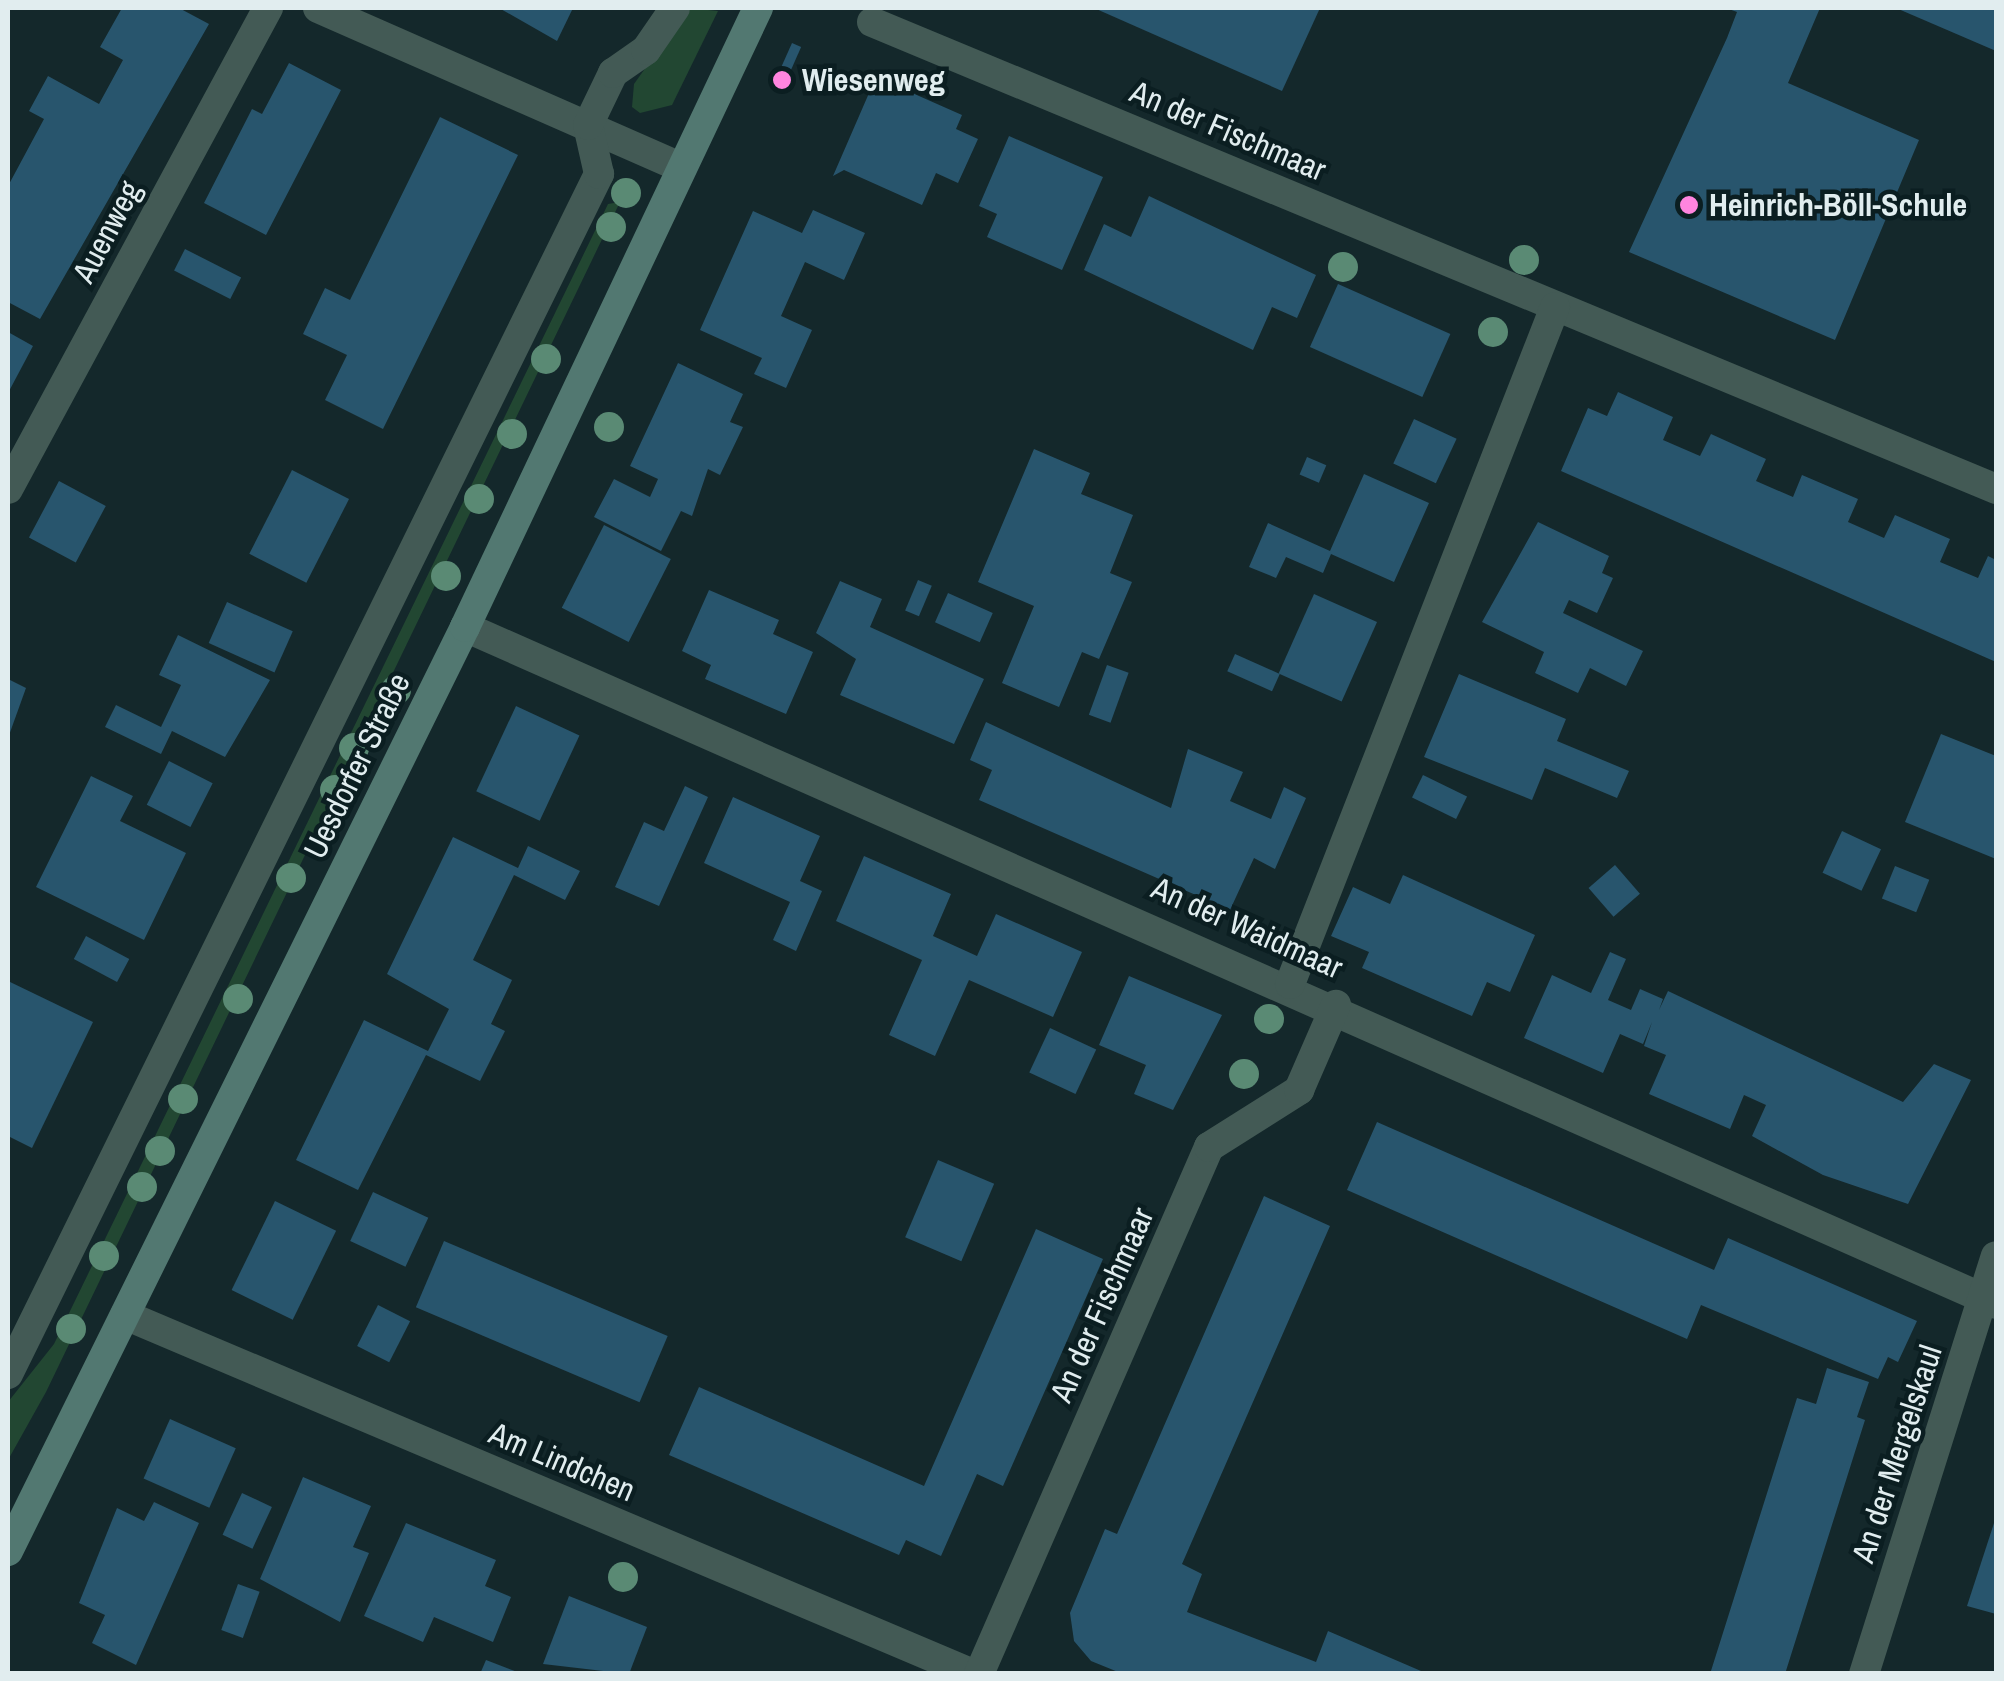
<!DOCTYPE html>
<meta charset="utf-8">
<style>
body{margin:0}
#map{position:relative;width:2004px;height:1681px;overflow:hidden;background:#14282b;font-family:"Archivo Narrow",sans-serif}
div>[style]{position:absolute}
[style*='--x']{left:calc(var(--x)*1px);top:calc(var(--y)*1px);width:calc(var(--w)*1px);rotate:calc(var(--a)*1deg)}
.green>*{inset:0;background:#224732}
.building>*{inset:0;background:#28556d;transform-origin:0 0}
.street>*{height:30px;margin:-15px;padding:0 15px;transform-origin:15px;border-radius:15px;background:#435a55}
.secondary>*{height:30px;margin:-15px;padding:0 15px;transform-origin:15px;border-radius:15px;background:#527871}
.trees>*{width:30px;height:30px;margin:-15px;border-radius:50%;background:#5a8a74}
.dots>*{width:28px;height:28px;translate:-50% -50%;box-sizing:border-box;border:5px solid #0b1e21;border-radius:50%}
span{translate:-50% -50%;white-space:nowrap;text-align:center;line-height:1.15;-webkit-text-stroke:9px #0b1e21;paint-order:stroke}
.poi-label{font-size:32px;color:#e1edef;font-weight:700}
.left{translate:0 -50%;text-align:left}
.street-label{font-size:32px;color:#e1edef}
.frame{position:absolute;inset:0;border:10px solid #e1edef;pointer-events:none}
</style>
<div id="map">
<div class="green">
<i style="clip-path:polygon(688px 8px,718px 11px,672px 105px,640px 113px,632px 107px,634px 84px)"></i>
<i style="clip-path:polygon(620px 202px,46px 1392px,8px 1460px,8px 1402px,54px 1344px,608px 204px)"></i>
</div>
<div class="building">
<i style="clip-path:polygon(122px 8px,179px 8px,209px 24px,40px 319px,8px 302px,8px 186px,44px 119px,29px 111px,48px 76px,99px 104px,123px 60px,100px 47px)"></i>
<i style="clip-path:polygon(499px 8px,573px 8px,557px 41px)"></i>
<i style="clip-path:polygon(1094px 8px,1320px 8px,1282px 91px)"></i>
<i style="clip-path:polygon(1726px 8px,1820px 8px,1788px 83px,1919px 140px,1835px 340px,1629px 252px,1727px 38px,1737px 12px)"></i>
<i style="clip-path:polygon(1896px 8px,1996px 8px,1996px 51px)"></i>
<i style="left:792px;top:43px;width:10px;height:34px;rotate:24deg"></i>
<i style="clip-path:polygon(289px 63px,341px 90px,266px 235px,204px 203px,252px 109px,262px 114px)"></i>
<i style="clip-path:polygon(876px 77px,962px 115px,956px 129px,978px 139px,958px 183px,936px 173px,922px 205px,844px 170px,833px 176px)"></i>
<i style="clip-path:polygon(440px 117px,518px 155px,383px 429px,325px 400px,347px 355px,303px 334px,325px 288px,350px 300px)"></i>
<i style="clip-path:polygon(1009px 136px,1103px 177px,1062px 270px,987px 237px,997px 214px,979px 206px)"></i>
<i style="clip-path:polygon(1149px 196px,1316px 275px,1297px 318px,1272px 307px,1253px 350px,1084px 270px,1104px 224px,1131px 237px)"></i>
<i style="clip-path:polygon(813px 210px,865px 233px,844px 280px,805px 262px,781px 316px,812px 330px,786px 388px,754px 374px,762px 358px,700px 330px,753px 211px,802px 233px)"></i>
<i style="left:185px;top:249px;width:63px;height:24px;rotate:27deg"></i>
<i style="left:1338px;top:284px;width:123px;height:69px;rotate:24deg"></i>
<i style="clip-path:polygon(8px 332px,33px 346px,8px 393px)"></i>
<i style="clip-path:polygon(678px 363px,743px 394px,730px 422px,743px 427px,720px 475px,708px 469px,692px 516px,681px 511px,661px 551px,594px 517px,614px 479px,650px 497px,658px 479px,630px 466px)"></i>
<i style="clip-path:polygon(1618px 392px,1673px 417px,1663px 440px,1700px 456px,1711px 434px,1766px 459px,1756px 481px,1793px 497px,1802px 475px,1858px 499px,1848px 522px,1884px 538px,1895px 515px,1950px 539px,1940px 562px,1978px 578px,1988px 556px,1996px 560px,1996px 662px,1561px 471px,1588px 408px,1607px 416px)"></i>
<i style="left:1414px;top:419px;width:47px;height:49px;rotate:25deg"></i>
<i style="clip-path:polygon(1034px 449px,1090px 473px,1081px 494px,1133px 515px,1110px 573px,1132px 582px,1099px 659px,1082px 652px,1059px 707px,1002px 683px,1034px 606px,978px 582px)"></i>
<i style="left:1307px;top:457px;width:21px;height:19px;rotate:23deg"></i>
<i style="left:292px;top:470px;width:64px;height:94px;rotate:27deg"></i>
<i style="clip-path:polygon(1364px 474px,1429px 503px,1394px 582px,1331px 554px,1323px 573px,1286px 557px,1276px 578px,1249px 567px,1268px 523px,1330px 551px)"></i>
<i style="left:59px;top:481px;width:53px;height:64px;rotate:28deg"></i>
<i style="clip-path:polygon(1538px 522px,1609px 556px,1602px 573px,1613px 578px,1597px 613px,1569px 600px,1563px 613px,1643px 651px,1626px 686px,1590px 668px,1578px 693px,1535px 673px,1544px 652px,1482px 622px)"></i>
<i style="left:604px;top:525px;width:75px;height:93px;rotate:27deg"></i>
<i style="left:918px;top:580px;width:15px;height:33px;rotate:23deg"></i>
<i style="clip-path:polygon(840px 581px,882px 599px,870px 627px,984px 679px,954px 744px,840px 695px,856px 659px,816px 633px)"></i>
<i style="clip-path:polygon(709px 590px,779px 620px,773px 634px,813px 652px,786px 714px,705px 679px,711px 665px,682px 651px)"></i>
<i style="left:948px;top:593px;width:49px;height:32px;rotate:24deg"></i>
<i style="left:1314px;top:594px;width:69px;height:87px;rotate:24deg"></i>
<i style="left:227px;top:602px;width:72px;height:45px;rotate:24deg"></i>
<i style="clip-path:polygon(178px 635px,270px 680px,225px 757px,172px 731px,161px 754px,105px 727px,116px 705px,161px 727px,181px 685px,159px 675px)"></i>
<i style="left:1235px;top:654px;width:49px;height:19px;rotate:24deg"></i>
<i style="left:1107px;top:665px;width:23px;height:53px;rotate:20deg"></i>
<i style="clip-path:polygon(1459px 674px,1566px 719px,1557px 741px,1629px 771px,1617px 798px,1545px 768px,1532px 800px,1424px 757px)"></i>
<i style="clip-path:polygon(8px 679px,26px 688px,8px 738px)"></i>
<i style="left:516px;top:706px;width:70px;height:94px;rotate:25deg"></i>
<i style="clip-path:polygon(986px 722px,1171px 808px,1188px 749px,1243px 772px,1230px 801px,1271px 819px,1284px 787px,1306px 798px,1275px 869px,1254px 858px,1230px 910px,979px 800px,992px 770px,970px 760px)"></i>
<i style="clip-path:polygon(1941px 734px,1996px 756px,1996px 859px,1905px 822px)"></i>
<i style="left:169px;top:761px;width:49px;height:49px;rotate:27deg"></i>
<i style="left:1423px;top:775px;width:49px;height:25px;rotate:26deg"></i>
<i style="clip-path:polygon(91px 776px,133px 796px,120px 821px,186px 853px,144px 940px,36px 887px)"></i>
<i style="clip-path:polygon(685px 786px,708px 797px,659px 906px,615px 887px,644px 822px,664px 831px)"></i>
<i style="clip-path:polygon(733px 797px,820px 836px,800px 881px,822px 891px,796px 951px,773px 940px,790px 902px,704px 863px)"></i>
<i style="left:1842px;top:831px;width:43px;height:46px;rotate:25deg"></i>
<i style="clip-path:polygon(453px 837px,518px 868px,528px 846px,580px 871px,565px 900px,514px 875px,473px 960px,512px 980px,491px 1024px,505px 1031px,480px 1081px,426px 1055px,358px 1190px,296px 1160px,364px 1020px,428px 1051px,449px 1009px,387px 974px)"></i>
<i style="clip-path:polygon(864px 856px,951px 894px,933px 936px,977px 956px,996px 914px,1082px 952px,1053px 1017px,969px 980px,935px 1056px,889px 1035px,922px 960px,836px 921px)"></i>
<i style="left:1615px;top:865px;width:38px;height:35px;rotate:49deg"></i>
<i style="left:1895px;top:866px;width:37px;height:35px;rotate:22deg"></i>
<i style="clip-path:polygon(1403px 875px,1535px 935px,1510px 992px,1487px 982px,1472px 1016px,1362px 968px,1369px 952px,1331px 936px,1353px 887px,1390px 904px)"></i>
<i style="left:86px;top:936px;width:49px;height:26px;rotate:28deg"></i>
<i style="clip-path:polygon(1610px 952px,1626px 959px,1608px 1000px,1631px 1010px,1640px 989px,1663px 999px,1659px 1010px,1668px 991px,1903px 1102px,1934px 1064px,1971px 1080px,1908px 1204px,1823px 1175px,1752px 1136px,1766px 1105px,1744px 1095px,1730px 1129px,1649px 1094px,1666px 1055px,1644px 1046px,1652px 1022px,1643px 1044px,1620px 1034px,1603px 1073px,1524px 1038px,1552px 975px,1591px 993px)"></i>
<i style="clip-path:polygon(1129px 976px,1222px 1015px,1173px 1110px,1134px 1094px,1146px 1065px,1099px 1045px)"></i>
<i style="clip-path:polygon(8px 981px,93px 1022px,32px 1148px,8px 1136px)"></i>
<i style="left:1050px;top:1028px;width:51px;height:49px;rotate:25deg"></i>
<i style="clip-path:polygon(1377px 1122px,1714px 1270px,1728px 1238px,1917px 1321px,1898px 1362px,1888px 1357px,1878px 1379px,1701px 1305px,1687px 1339px,1347px 1190px)"></i>
<i style="left:938px;top:1160px;width:61px;height:84px;rotate:23deg"></i>
<i style="left:373px;top:1192px;width:61px;height:54px;rotate:25deg"></i>
<i style="clip-path:polygon(1264px 1196px,1330px 1226px,1182px 1564px,1202px 1574px,1187px 1612px,1316px 1662px,1328px 1631px,1428px 1674px,1123px 1674px,1091px 1661px,1074px 1641px,1070px 1613px,1105px 1529px,1117px 1534px)"></i>
<i style="left:275px;top:1201px;width:68px;height:99px;rotate:26deg"></i>
<i style="clip-path:polygon(1036px 1229px,1103px 1259px,1003px 1486px,977px 1474px,941px 1556px,906px 1540px,899px 1555px,669px 1455px,699px 1387px,924px 1486px)"></i>
<i style="left:444px;top:1241px;width:243px;height:72px;rotate:23deg"></i>
<i style="left:378px;top:1305px;width:36px;height:46px;rotate:27deg"></i>
<i style="clip-path:polygon(1827px 1368px,1869px 1382px,1857px 1417px,1865px 1420px,1785px 1674px,1710px 1674px,1797px 1398px,1816px 1404px)"></i>
<i style="left:170px;top:1419px;width:72px;height:65px;rotate:24deg"></i>
<i style="clip-path:polygon(303px 1477px,371px 1506px,353px 1547px,369px 1553px,340px 1622px,260px 1579px)"></i>
<i style="left:242px;top:1493px;width:33px;height:46px;rotate:25deg"></i>
<i style="clip-path:polygon(154px 1502px,199px 1523px,136px 1665px,92px 1643px,105px 1615px,79px 1603px,117px 1508px,144px 1521px)"></i>
<i style="clip-path:polygon(1996px 1517px,1996px 1614px,1967px 1606px)"></i>
<i style="clip-path:polygon(406px 1523px,496px 1560px,485px 1586px,511px 1597px,493px 1642px,434px 1617px,423px 1642px,364px 1616px)"></i>
<i style="left:238px;top:1584px;width:23px;height:49px;rotate:20deg"></i>
<i style="clip-path:polygon(569px 1596px,647px 1627px,629px 1674px,543px 1664px)"></i>
<i style="clip-path:polygon(486px 1660px,520px 1673px,520px 1674px,480px 1674px)"></i>
</div>
<div class="street">
<i style="--x:318;--y:8;--w:393;--a:23.7"></i>
<i style="--x:872;--y:22;--w:1217;--a:22.56"></i>
<i style="--x:8;--y:489;--w:547;--a:-61.61"></i>
<i style="--x:465;--y:627;--w:1674;--a:23.85"></i>
<i style="--x:1290;--y:984;--w:727;--a:-68.62"></i>
<i style="--x:125;--y:1315;--w:921;--a:22.95"></i>
<i style="--x:8;--y:1374;--w:1338;--a:-63.78"></i>
<i style="--x:599;--y:174;--w:50;--a:-102.7"></i>
<i style="--x:588;--y:125;--w:58;--a:-64.3"></i>
<i style="--x:613;--y:73;--w:40;--a:-34.9"></i>
<i style="--x:646;--y:50;--w:51;--a:-55.4"></i>
<i style="--x:979;--y:1674;--w:575;--a:-66.42"></i>
<i style="--x:1209;--y:1147;--w:107;--a:-32.3"></i>
<i style="--x:1299;--y:1090;--w:93;--a:-66.5"></i>
<i style="--x:1864;--y:1674;--w:438;--a:-72.5"></i>
</div>
<div class="secondary">
<i style="--x:8;--y:1551;--w:1031;--a:-63.68"></i>
<i style="--x:465;--y:627;--w:685;--a:-64.67"></i>
</div>
<div class="trees">
<i style="left:626px;top:193px"></i>
<i style="left:611px;top:227px"></i>
<i style="left:1524px;top:260px"></i>
<i style="left:1343px;top:267px"></i>
<i style="left:1493px;top:332px"></i>
<i style="left:546px;top:359px"></i>
<i style="left:609px;top:427px"></i>
<i style="left:512px;top:434px"></i>
<i style="left:479px;top:499px"></i>
<i style="left:446px;top:576px"></i>
<i style="left:396px;top:690px"></i>
<i style="left:354px;top:748px"></i>
<i style="left:335px;top:790px"></i>
<i style="left:291px;top:878px"></i>
<i style="left:238px;top:999px"></i>
<i style="left:1269px;top:1019px"></i>
<i style="left:1244px;top:1074px"></i>
<i style="left:183px;top:1099px"></i>
<i style="left:160px;top:1151px"></i>
<i style="left:142px;top:1187px"></i>
<i style="left:104px;top:1256px"></i>
<i style="left:71px;top:1329px"></i>
<i style="left:623px;top:1577px"></i>
</div>
<div class="dots">
<i style="left:782px;top:80px;background:#ff85df"></i>
<i style="left:1689px;top:205px;background:#ff85df"></i>
</div>
<div class="poi-label">
<span class="left" style="left:802px;top:80px">Wiesenweg</span>
<span class="left" style="left:1709px;top:205px">Heinrich-Böll-Schule</span>
</div>
<div class="street-label">
<span style="left:1228px;top:131px;rotate:23deg">An der Fischmaar</span>
<span style="left:107px;top:232px;rotate:-62deg">Auenweg</span>
<span style="left:357px;top:766px;rotate:-64deg">Uesdorfer Straße</span>
<span style="left:1247px;top:928px;rotate:24deg">An der Waidmaar</span>
<span style="left:1102px;top:1305px;rotate:-66deg">An der Fischmaar</span>
<span style="left:1897px;top:1454px;rotate:-72deg">An der Mergelskaul</span>
<span style="left:562px;top:1462px;rotate:23deg">Am Lindchen</span>
</div>
<div class="frame"></div>
</div>
